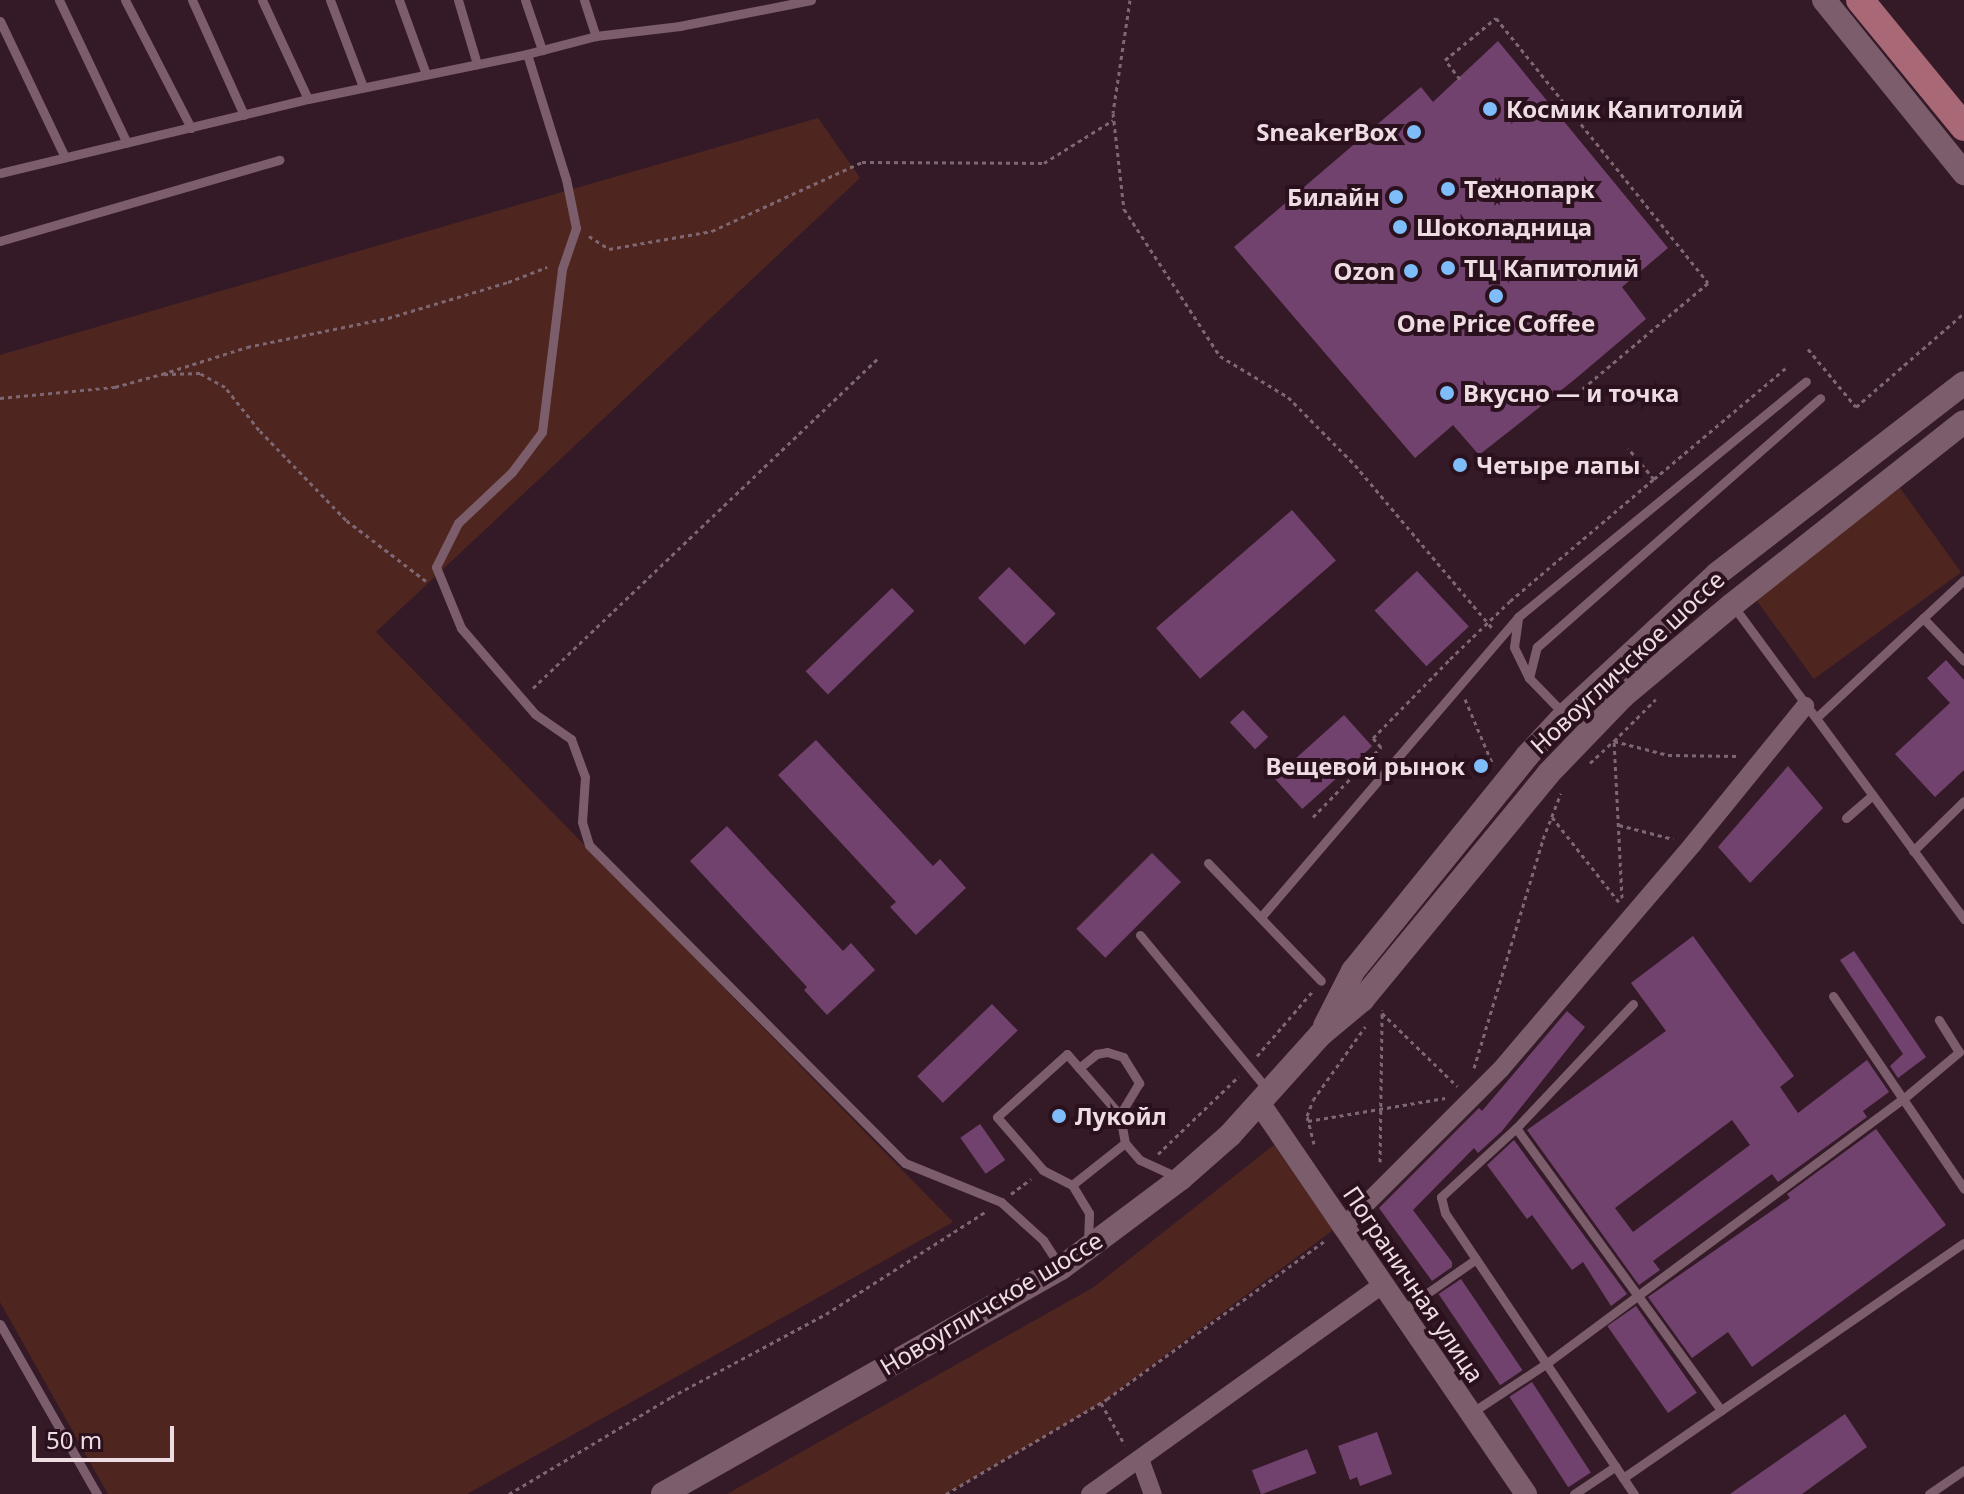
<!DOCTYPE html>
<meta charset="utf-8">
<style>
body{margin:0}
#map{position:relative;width:1964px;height:1494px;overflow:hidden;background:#341a27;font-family:"Noto Sans",sans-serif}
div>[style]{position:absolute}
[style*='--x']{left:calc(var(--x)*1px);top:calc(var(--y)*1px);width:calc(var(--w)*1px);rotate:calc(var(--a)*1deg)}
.green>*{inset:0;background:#4f261f;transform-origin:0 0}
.building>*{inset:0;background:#72426e;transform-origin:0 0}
.path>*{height:3px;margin-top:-1.5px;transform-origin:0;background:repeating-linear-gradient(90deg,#7e6772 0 4px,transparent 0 8px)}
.service>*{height:9px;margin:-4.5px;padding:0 4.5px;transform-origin:4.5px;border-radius:4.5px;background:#7c5d6b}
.minor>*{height:18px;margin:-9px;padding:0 9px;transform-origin:9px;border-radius:9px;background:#7c5d6b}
.tertiary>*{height:22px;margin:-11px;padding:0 11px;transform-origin:11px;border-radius:11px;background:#7c5d6b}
.secondary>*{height:24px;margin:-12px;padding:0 12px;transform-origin:12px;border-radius:12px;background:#7c5d6b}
.primary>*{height:28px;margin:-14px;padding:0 14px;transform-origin:14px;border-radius:14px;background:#a86876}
.dots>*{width:22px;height:22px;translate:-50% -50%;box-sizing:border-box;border:4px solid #2a111d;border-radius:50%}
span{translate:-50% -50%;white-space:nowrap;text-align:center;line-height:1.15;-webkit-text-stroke:8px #2a111d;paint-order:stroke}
.poi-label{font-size:24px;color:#eedce3;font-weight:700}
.left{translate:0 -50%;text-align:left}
.right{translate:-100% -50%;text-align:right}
.street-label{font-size:24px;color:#eedce3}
.scale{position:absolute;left:32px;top:1426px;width:142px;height:36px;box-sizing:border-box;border:4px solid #eedce3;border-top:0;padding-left:10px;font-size:24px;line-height:28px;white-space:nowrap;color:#eedce3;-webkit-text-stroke:6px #2a111d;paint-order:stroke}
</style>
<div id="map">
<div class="green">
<i style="clip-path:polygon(818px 118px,860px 178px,376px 632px,953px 1222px,467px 1494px,108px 1494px,0 1302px,0 355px)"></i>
<i style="left:1900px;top:488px;width:104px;height:182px;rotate:54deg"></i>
<i style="clip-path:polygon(1274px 1145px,1333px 1230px,1101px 1403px,946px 1494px,727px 1494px,1094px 1287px)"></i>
</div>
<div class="building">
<i style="clip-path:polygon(1498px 41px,1668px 248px,1622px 287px,1646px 319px,1574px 380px,1479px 455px,1453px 425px,1415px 458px,1234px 247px,1421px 87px,1433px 102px)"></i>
<i style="left:1292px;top:510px;width:67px;height:180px;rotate:49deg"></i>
<i style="left:1009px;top:567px;width:66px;height:44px;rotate:45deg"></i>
<i style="left:1417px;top:571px;width:76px;height:58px;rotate:47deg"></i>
<i style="left:892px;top:588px;width:32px;height:120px;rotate:46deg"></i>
<i style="clip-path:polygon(1946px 660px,1964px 680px,1964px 770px,1935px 797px,1895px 754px,1950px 703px,1927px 678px)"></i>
<i style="left:1243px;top:710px;width:37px;height:18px;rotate:47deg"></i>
<i style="left:1344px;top:715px;width:42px;height:94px;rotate:48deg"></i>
<i style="clip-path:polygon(816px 740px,933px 866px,940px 859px,966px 888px,916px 935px,890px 907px,896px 902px,778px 775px)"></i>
<i style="clip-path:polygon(1788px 766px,1823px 808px,1750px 883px,1718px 847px)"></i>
<i style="clip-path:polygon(727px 826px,843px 951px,851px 943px,875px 970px,827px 1015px,804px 990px,807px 987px,690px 861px)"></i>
<i style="left:1152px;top:853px;width:41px;height:107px;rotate:45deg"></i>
<i style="clip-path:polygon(evenodd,1693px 936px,1794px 1076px,1780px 1087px,1798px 1113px,1867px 1060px,1889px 1092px,1863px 1111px,1867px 1117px,1778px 1182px,1772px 1174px,1653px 1261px,1660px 1270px,1639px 1285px,1527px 1130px,1666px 1031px,1631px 983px,1693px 936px,1732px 1120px,1750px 1145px,1633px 1232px,1615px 1208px,1732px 1120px)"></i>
<i style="clip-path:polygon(1854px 951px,1926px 1057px,1898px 1078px,1890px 1066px,1903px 1054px,1840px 960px)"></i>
<i style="left:992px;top:1004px;width:37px;height:104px;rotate:46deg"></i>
<i style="clip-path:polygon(1567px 1011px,1585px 1027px,1502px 1131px,1478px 1153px,1474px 1148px,1413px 1210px,1452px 1262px,1452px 1267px,1432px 1281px,1379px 1208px,1479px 1108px,1482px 1111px)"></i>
<i style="left:980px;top:1124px;width:44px;height:24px;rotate:55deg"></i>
<i style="clip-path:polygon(1876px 1129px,1946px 1225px,1752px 1367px,1728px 1332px,1692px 1358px,1648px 1297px,1790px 1198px,1787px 1194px)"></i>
<i style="clip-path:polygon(1514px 1140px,1627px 1294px,1611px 1306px,1583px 1262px,1572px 1270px,1532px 1215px,1527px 1219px,1487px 1165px)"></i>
<i style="left:1461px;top:1279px;width:110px;height:27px;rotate:56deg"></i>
<i style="left:1636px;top:1306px;width:106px;height:35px;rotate:55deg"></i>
<i style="left:1532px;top:1382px;width:108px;height:27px;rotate:57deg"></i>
<i style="clip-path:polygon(1845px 1414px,1867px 1447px,1802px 1494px,1730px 1494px)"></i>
<i style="clip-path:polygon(1377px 1432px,1392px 1474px,1360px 1486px,1357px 1477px,1350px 1480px,1338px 1446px)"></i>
<i style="left:1307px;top:1449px;width:26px;height:59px;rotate:69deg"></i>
</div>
<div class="path">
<i style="--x:1130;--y:0;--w:114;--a:98.6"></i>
<i style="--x:1113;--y:113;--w:97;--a:83.5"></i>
<i style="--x:1124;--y:209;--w:176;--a:56.9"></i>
<i style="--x:1220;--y:356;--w:79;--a:31.1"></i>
<i style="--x:1288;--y:397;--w:95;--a:45.4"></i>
<i style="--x:1355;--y:465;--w:214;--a:49.9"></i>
<i style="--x:1460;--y:79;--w:24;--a:-128"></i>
<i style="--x:1445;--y:60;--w:66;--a:-39.5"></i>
<i style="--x:1496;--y:18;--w:339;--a:51.3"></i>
<i style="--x:1708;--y:283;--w:165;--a:139.9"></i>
<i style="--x:589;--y:236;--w:24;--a:33"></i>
<i style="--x:609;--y:249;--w:105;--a:-9.9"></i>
<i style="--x:712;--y:231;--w:165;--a:-24.7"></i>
<i style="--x:862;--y:162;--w:182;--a:0.3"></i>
<i style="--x:1044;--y:163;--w:81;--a:-31.9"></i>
<i style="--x:1808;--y:349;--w:75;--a:50.4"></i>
<i style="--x:1856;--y:407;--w:143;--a:-41"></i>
<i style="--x:0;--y:398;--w:116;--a:-5.5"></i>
<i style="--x:115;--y:387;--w:49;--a:-15.5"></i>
<i style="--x:1654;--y:479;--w:172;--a:-40.1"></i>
<i style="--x:426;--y:581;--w:101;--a:-142.7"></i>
<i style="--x:346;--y:520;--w:125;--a:-134"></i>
<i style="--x:259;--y:430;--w:55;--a:-128.3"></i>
<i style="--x:225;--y:387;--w:29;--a:-151"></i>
<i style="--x:200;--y:373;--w:38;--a:178"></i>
<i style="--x:162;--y:374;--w:89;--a:-17.6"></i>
<i style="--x:247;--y:347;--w:144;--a:-11.6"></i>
<i style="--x:388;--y:318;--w:125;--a:-16.7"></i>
<i style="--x:508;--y:282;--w:42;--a:-21"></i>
<i style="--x:533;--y:688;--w:476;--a:-43.7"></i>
<i style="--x:1465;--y:699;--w:72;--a:67"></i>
<i style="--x:1590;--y:763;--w:33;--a:-43"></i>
<i style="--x:1614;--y:741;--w:56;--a:14.5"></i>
<i style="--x:1668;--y:755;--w:72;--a:0.8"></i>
<i style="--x:1313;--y:817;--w:98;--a:-45.8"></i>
<i style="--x:1381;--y:747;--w:12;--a:-132"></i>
<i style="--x:1373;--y:738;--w:110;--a:-45.7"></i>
<i style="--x:1450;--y:659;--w:83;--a:-44"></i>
<i style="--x:1510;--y:601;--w:189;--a:-40.3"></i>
<i style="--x:1654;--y:479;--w:40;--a:-130"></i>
<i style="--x:1552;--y:817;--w:108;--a:51.8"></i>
<i style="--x:1619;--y:825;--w:56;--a:14.5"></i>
<i style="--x:1622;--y:898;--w:157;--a:-92.9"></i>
<i style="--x:1614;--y:741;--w:59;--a:-45"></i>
<i style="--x:1382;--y:1013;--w:105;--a:44.2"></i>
<i style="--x:1257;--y:1056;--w:84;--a:-49.3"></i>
<i style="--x:1474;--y:1068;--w:239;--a:-73.2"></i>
<i style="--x:1543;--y:839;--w:49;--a:-68.6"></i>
<i style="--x:1308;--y:1121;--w:139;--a:-9.5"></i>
<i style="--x:1314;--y:1144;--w:29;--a:-104"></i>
<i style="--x:1307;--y:1116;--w:17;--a:-69"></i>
<i style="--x:1313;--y:1100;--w:90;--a:-54.5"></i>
<i style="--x:1158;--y:1154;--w:112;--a:-43.9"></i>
<i style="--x:1380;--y:1162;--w:152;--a:-89.2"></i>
<i style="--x:1011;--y:1194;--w:25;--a:-37"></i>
<i style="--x:1101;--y:1403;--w:48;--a:60.3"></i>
<i style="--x:509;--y:1494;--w:189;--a:-30.9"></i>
<i style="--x:671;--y:1397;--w:176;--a:-28.2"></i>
<i style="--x:826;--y:1314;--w:189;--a:-32.7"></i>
<i style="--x:946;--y:1494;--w:187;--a:-30.5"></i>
<i style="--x:1107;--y:1399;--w:271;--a:-36"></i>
</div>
<div class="service">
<i style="--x:59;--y:0;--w:158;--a:64.6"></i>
<i style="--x:125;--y:0;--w:144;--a:62.7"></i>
<i style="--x:192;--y:0;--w:126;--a:65.7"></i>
<i style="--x:262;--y:0;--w:109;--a:65.1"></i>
<i style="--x:330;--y:0;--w:93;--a:69.2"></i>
<i style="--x:399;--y:0;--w:79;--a:70"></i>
<i style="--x:458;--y:0;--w:67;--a:73.5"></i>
<i style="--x:525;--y:0;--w:53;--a:71.2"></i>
<i style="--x:584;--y:0;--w:38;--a:72"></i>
<i style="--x:811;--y:0;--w:134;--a:168.8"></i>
<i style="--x:680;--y:26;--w:85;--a:173.2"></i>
<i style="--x:596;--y:36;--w:71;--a:165.4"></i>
<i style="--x:527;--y:54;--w:131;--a:72.7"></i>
<i style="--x:566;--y:179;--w:50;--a:78.5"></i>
<i style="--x:576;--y:228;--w:43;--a:108.9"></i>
<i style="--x:562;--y:269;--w:164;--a:97"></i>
<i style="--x:542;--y:432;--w:50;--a:126.9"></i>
<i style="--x:512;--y:472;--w:74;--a:136.6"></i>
<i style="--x:458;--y:523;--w:49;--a:116.6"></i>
<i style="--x:436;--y:567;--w:66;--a:67.7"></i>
<i style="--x:461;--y:628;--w:113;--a:49.3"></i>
<i style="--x:535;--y:714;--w:44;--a:34.8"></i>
<i style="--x:571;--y:739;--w:40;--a:69.8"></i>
<i style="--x:585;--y:777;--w:45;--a:93.8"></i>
<i style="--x:582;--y:822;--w:24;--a:73"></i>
<i style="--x:589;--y:845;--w:448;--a:45.2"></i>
<i style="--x:905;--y:1163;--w:104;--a:22.1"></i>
<i style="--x:1001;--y:1202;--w:57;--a:42.1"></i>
<i style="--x:1043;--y:1240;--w:33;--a:57"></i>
<i style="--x:0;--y:21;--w:151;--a:64.5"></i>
<i style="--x:0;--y:173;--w:317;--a:-13.5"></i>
<i style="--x:308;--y:99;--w:224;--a:-11.6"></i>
<i style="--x:0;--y:241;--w:291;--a:-16.2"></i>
<i style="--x:1734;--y:607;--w:388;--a:53.6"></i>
<i style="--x:1923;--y:618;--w:59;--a:46.4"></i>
<i style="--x:1529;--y:678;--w:32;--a:-76"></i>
<i style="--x:1537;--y:647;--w:377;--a:-41.3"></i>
<i style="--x:1565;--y:715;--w:52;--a:-134.2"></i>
<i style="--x:1529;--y:678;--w:34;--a:-116"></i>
<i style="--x:1514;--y:647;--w:30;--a:-82"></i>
<i style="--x:1518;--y:617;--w:372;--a:-39.3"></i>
<i style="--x:1816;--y:718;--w:202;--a:-43"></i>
<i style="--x:1846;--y:818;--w:35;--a:-41"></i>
<i style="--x:1913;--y:851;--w:71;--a:-44.4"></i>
<i style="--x:1208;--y:863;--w:163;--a:46.2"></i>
<i style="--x:1261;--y:917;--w:395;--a:-49.4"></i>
<i style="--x:1140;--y:935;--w:200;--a:50.5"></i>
<i style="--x:1833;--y:996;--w:233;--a:55.8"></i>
<i style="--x:1633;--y:1004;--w:170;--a:133.3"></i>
<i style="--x:1516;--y:1128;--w:102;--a:137.4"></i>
<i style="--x:1441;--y:1197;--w:16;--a:76"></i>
<i style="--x:1445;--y:1213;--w:339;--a:56.1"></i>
<i style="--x:1079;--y:1068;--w:22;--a:-39"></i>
<i style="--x:1096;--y:1054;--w:11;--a:-10"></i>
<i style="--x:1107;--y:1052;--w:17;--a:17"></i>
<i style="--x:1123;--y:1057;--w:31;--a:58"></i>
<i style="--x:1139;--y:1083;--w:37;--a:121"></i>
<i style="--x:1516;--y:1128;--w:349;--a:54"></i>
<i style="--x:1072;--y:1185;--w:33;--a:-153"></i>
<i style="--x:1043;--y:1170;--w:70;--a:-131"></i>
<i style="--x:997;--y:1117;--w:94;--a:-42"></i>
<i style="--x:1067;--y:1054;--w:81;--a:49"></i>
<i style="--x:1120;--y:1115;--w:28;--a:80"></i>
<i style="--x:1088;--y:1244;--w:31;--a:-88"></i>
<i style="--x:1089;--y:1213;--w:33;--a:-121"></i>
<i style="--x:1072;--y:1185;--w:68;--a:-38.4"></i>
<i style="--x:1125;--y:1143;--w:23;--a:49"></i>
<i style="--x:1140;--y:1160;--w:41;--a:24.7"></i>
<i style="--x:1403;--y:1310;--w:89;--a:-34.9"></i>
<i style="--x:0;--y:1324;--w:196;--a:60.3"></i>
<i style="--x:1471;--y:1413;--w:91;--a:-33.3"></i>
<i style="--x:1547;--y:1363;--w:443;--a:-36.6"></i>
<i style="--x:1903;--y:1099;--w:73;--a:-40"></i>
<i style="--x:1959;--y:1052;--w:38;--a:-122"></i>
<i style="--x:1623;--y:1478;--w:414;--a:-34.6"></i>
<i style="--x:1574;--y:1494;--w:50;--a:-33.7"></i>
<i style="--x:1929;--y:1494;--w:42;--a:-34.4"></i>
</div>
<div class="minor">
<i style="--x:1342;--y:1228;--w:225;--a:-45"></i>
<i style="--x:1501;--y:1069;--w:296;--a:-49.5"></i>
<i style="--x:1693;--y:844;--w:178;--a:-50.9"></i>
<i style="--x:1140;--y:1459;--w:37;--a:70"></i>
<i style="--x:1090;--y:1494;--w:358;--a:-35.6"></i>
</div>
<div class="tertiary">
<i style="--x:1260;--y:1104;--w:472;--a:55.7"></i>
</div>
<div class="secondary">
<i style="--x:1824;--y:0;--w:223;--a:51"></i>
<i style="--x:1325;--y:1026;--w:62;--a:-63"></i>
<i style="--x:1353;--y:971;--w:277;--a:-51"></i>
<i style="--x:1527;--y:756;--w:56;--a:-47.2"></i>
<i style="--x:1565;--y:715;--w:207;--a:-42.8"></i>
<i style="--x:1717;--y:574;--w:312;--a:-37.7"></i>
<i style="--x:663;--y:1494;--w:458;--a:-29.6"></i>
<i style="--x:1061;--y:1268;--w:149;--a:-36.8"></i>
<i style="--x:1180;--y:1179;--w:67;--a:-41.3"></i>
<i style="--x:1230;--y:1135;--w:135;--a:-48"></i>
<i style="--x:1320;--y:1035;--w:55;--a:-39.8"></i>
<i style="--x:1362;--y:1000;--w:293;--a:-50.5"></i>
<i style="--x:1548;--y:774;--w:108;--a:-46.1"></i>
<i style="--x:1623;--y:696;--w:142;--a:-39.9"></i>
<i style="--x:1732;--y:605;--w:295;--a:-38.3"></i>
</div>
<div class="primary">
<i style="--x:1860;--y:0;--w:164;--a:50.7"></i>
</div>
<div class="dots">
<i style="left:1490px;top:109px;background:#7fbdfa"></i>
<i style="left:1414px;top:132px;background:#7fbdfa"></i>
<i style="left:1448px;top:189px;background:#7fbdfa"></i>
<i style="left:1396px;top:197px;background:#7fbdfa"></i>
<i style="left:1400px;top:227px;background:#7fbdfa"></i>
<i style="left:1448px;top:268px;background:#7fbdfa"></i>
<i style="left:1411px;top:271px;background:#7fbdfa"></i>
<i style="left:1496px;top:296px;background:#7fbdfa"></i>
<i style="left:1447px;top:393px;background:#7fbdfa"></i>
<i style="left:1460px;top:465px;background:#7fbdfa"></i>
<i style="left:1481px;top:766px;background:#7fbdfa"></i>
<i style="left:1059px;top:1116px;background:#7fbdfa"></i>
</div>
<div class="poi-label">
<span class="left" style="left:1506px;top:109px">Космик Капитолий</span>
<span class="right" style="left:1398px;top:132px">SneakerBox</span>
<span class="left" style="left:1464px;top:189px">Технопарк</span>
<span class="right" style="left:1380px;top:197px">Билайн</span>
<span class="left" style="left:1416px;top:227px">Шоколадница</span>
<span class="left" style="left:1464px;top:268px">ТЦ Капитолий</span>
<span class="right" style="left:1395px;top:271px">Ozon</span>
<span style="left:1496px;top:323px">One Price Coffee</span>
<span class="left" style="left:1463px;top:393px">Вкусно — и точка</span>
<span class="left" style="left:1476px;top:465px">Четыре лапы</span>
<span class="right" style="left:1465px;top:766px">Вещевой рынок</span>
<span class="left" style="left:1075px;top:1116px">Лукойл</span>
</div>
<div class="street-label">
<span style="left:1627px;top:662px;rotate:-43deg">Новоугличское шоссе</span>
<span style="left:1414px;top:1284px;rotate:56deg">Пограничная улица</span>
<span style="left:991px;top:1303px;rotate:-31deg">Новоугличское шоссе</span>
</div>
<div class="scale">50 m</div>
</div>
